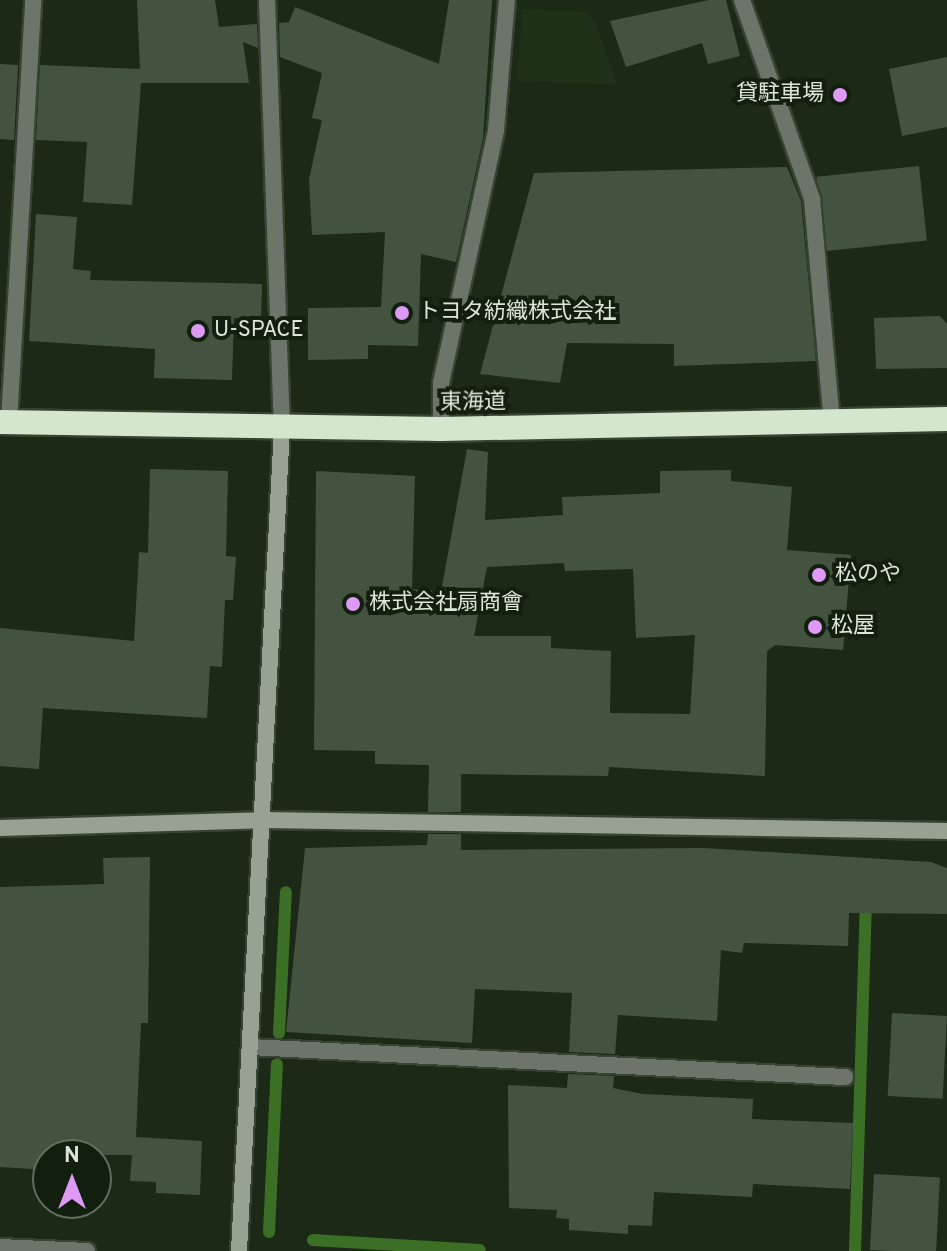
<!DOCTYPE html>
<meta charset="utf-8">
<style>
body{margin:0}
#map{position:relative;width:947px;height:1251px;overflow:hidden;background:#1c2917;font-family:Overpass,"Noto Sans JP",sans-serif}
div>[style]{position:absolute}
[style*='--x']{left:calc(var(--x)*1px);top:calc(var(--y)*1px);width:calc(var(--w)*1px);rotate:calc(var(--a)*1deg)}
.built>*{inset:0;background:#1f3119}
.stream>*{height:12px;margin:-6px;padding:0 6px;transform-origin:6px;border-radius:6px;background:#3c6f26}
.building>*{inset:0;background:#44533f;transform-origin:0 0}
.roads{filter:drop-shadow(2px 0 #374332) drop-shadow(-2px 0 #374332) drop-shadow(0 2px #374332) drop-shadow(0 -2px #374332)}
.street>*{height:16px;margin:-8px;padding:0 8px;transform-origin:8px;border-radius:8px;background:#6d756b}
.secondary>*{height:16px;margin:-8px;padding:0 8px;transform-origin:8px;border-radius:8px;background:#97a293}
.highway>*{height:24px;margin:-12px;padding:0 12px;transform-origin:12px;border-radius:12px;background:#d4e6ce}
.dots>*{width:22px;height:22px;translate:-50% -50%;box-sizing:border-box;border:4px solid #121f0e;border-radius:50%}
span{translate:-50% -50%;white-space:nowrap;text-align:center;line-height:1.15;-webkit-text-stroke:8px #121f0e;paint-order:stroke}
.poi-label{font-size:22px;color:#dce5d9}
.right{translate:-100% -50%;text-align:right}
.left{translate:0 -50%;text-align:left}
.street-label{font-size:22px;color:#dce5d9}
.north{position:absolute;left:32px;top:1139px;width:80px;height:80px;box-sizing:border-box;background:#121f0e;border:2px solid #636e5f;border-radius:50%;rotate:0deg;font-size:22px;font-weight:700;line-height:32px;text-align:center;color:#dce5d9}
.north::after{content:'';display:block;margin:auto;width:28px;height:36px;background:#dd99f3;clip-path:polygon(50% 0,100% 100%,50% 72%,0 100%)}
</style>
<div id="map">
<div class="built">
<i style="clip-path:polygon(522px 9px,583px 11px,596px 22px,617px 84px,517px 81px)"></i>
</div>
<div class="stream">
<i style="--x:279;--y:1033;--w:141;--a:-87.2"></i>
<i style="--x:269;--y:1232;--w:168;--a:-87.3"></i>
<i style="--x:313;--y:1240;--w:167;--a:3.4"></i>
<i style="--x:855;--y:1251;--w:352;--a:-88.2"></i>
</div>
<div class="building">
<i style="clip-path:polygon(137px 0,215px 0,219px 27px,257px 24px,258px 48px,243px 42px,249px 83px,141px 83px,132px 205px,83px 202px,87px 142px,36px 140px,40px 65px,140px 69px)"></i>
<i style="clip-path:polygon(449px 0,492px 0,483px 138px,456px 262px,421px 254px,418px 346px,368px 345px,368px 359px,308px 360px,308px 308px,381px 307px,385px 232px,312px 235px,309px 179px,322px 120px,312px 118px,322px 73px,280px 57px,279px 23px,289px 22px,295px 7px,439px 64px)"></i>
<i style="clip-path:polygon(709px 0,726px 0,740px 56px,708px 64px,702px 43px,626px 67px,610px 21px)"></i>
<i style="clip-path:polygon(947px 57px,947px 127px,902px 136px,889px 69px)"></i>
<i style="clip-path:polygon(0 64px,18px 65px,14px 140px,0 139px)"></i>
<i style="left:919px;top:166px;width:75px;height:103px;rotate:84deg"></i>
<i style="clip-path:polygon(787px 167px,801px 201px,816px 361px,674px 366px,674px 344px,567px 343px,560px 383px,480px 374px,534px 173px)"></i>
<i style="clip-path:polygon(36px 214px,77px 217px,73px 269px,91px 271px,90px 280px,262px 284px,261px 319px,234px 318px,232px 380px,154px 378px,155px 349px,29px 341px)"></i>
<i style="clip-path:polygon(940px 316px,947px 324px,947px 368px,876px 369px,874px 318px)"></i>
<i style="clip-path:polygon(evenodd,467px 449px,488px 452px,485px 520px,563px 515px,562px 497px,660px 493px,660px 471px,731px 470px,731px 481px,792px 487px,787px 550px,851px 555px,843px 650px,775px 645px,767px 651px,765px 776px,609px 767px,608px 776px,461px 774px,461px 812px,428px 812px,429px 765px,375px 764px,375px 751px,314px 750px,316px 471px,415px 476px,412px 589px,441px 592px,467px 449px,564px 563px,565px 571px,633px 569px,636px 638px,695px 635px,690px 714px,610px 713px,611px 651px,551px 648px,551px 636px,474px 636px,487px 567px,564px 563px)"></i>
<i style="clip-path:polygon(150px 469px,228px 471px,226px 556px,236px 557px,233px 600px,225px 600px,222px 667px,210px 666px,207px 718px,43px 708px,39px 769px,0 766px,0 628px,134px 641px,139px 552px,148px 553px)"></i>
<i style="clip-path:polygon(428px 834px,461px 834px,461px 850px,704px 848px,931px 862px,947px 868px,947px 914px,849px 913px,848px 946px,744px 943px,742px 953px,721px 950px,717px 1021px,618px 1015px,615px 1054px,569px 1052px,572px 993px,475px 989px,472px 1043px,286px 1032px,305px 848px,427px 845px)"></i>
<i style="clip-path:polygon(150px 857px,148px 1023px,141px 1023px,136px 1137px,202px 1141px,200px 1195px,156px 1193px,156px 1182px,130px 1181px,132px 1155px,48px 1155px,48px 1170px,0 1167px,0 887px,104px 884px,103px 858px)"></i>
<i style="left:892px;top:1013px;width:55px;height:83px;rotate:3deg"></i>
<i style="clip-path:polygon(568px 1074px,614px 1076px,613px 1088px,643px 1094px,753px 1099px,752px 1119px,853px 1123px,850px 1189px,753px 1184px,752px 1197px,654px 1192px,652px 1226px,628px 1225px,628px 1234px,569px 1230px,569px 1219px,556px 1218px,557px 1210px,509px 1208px,508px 1085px,567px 1088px)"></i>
<i style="left:874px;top:1174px;width:66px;height:76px;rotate:3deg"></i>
</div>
<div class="roads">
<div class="street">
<i style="--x:267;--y:0;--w:428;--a:88"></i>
<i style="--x:742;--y:0;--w:211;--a:70.6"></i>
<i style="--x:812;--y:199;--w:223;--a:84.9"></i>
<i style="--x:9;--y:422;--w:423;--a:-86.7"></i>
<i style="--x:441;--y:429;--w:46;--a:-90"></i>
<i style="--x:441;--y:383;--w:259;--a:-77.7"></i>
<i style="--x:496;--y:130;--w:130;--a:-85.2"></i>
<i style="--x:250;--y:1047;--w:596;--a:2.89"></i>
<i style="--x:0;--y:1247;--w:87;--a:2.6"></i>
</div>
<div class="secondary">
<i style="--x:0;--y:828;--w:262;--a:-1.7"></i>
<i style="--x:262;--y:820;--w:685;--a:0.92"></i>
<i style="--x:239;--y:1251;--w:824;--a:-87.01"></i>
</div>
<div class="highway">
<i style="--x:0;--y:422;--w:441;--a:0.9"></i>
<i style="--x:441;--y:429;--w:506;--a:-1.13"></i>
</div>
</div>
<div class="dots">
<i style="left:840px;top:95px;background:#dd99f3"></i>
<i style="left:402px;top:313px;background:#dd99f3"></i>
<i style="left:198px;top:331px;background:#dd99f3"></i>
<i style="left:819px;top:575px;background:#dd99f3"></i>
<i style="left:353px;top:604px;background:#dd99f3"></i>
<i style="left:815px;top:627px;background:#dd99f3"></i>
</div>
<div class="poi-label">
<span class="right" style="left:824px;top:95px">貸駐車場</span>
<span class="left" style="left:418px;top:313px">トヨタ紡織株式会社</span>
<span class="left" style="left:214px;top:331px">U-SPACE</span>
<span class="left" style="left:835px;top:575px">松のや</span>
<span class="left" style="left:369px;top:604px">株式会社扇商會</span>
<span class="left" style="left:831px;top:627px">松屋</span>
</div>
<div class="street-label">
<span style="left:473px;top:403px;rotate:-1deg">東海道</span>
</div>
<div class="north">N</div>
</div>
